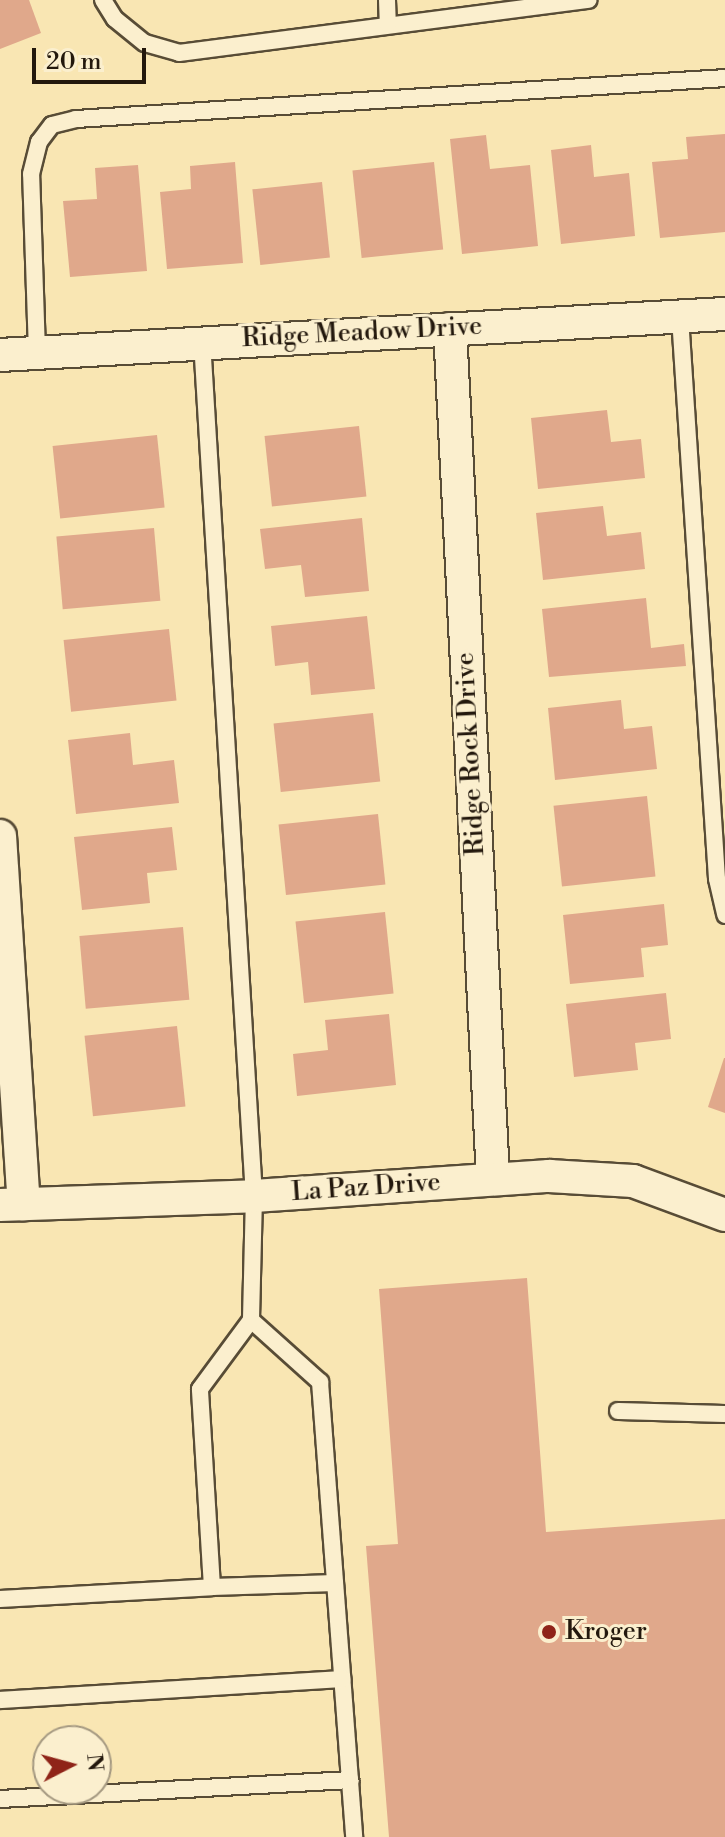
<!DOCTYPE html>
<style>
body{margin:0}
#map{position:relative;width:725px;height:1837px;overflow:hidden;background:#f9e6b3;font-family:"Libre Bodoni",serif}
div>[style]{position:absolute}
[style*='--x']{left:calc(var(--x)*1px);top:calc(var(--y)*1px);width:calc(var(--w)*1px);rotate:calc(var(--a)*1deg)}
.building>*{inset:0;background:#e0a88b;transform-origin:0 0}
.roads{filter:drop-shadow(2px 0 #584c36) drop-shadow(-2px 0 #584c36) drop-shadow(0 2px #584c36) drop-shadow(0 -2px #584c36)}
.lane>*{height:16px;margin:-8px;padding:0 8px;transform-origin:8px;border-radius:8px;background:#fbefce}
.street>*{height:32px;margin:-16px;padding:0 16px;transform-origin:16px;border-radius:16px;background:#fbefce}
.dots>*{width:22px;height:22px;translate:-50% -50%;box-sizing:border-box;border:4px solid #fbefce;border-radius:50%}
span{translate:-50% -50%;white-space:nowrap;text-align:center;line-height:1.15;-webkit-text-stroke:6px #fbefce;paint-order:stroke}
.street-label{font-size:26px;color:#23180d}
.poi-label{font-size:26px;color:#23180d}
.left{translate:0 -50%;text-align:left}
.north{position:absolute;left:32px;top:1725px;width:80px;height:80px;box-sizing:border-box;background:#fbefce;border:2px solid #a59981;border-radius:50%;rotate:84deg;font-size:22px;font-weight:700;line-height:32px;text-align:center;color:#23180d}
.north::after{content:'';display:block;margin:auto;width:28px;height:36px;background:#8f2418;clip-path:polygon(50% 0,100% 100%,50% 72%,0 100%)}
.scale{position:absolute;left:32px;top:48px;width:114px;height:36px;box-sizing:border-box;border:4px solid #23180d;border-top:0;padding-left:10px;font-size:24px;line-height:28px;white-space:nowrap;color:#23180d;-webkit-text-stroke:6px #fbefce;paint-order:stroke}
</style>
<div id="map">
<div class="building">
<i style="clip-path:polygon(0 0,29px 0,41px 33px,0 49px)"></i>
<i style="clip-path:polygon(725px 134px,725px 232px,660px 238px,652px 162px,688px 159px,686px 137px)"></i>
<i style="clip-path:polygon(486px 135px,490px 169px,530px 165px,538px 246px,462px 254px,450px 139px)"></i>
<i style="clip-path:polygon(591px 145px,594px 177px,629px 173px,635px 236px,561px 244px,551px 150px)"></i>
<i style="clip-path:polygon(235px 162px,243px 263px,167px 269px,160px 192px,191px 189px,190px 166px)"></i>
<i style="left:434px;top:162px;width:88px;height:82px;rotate:84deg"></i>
<i style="clip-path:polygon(138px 165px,147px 271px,70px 277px,63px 201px,97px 199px,95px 168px)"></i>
<i style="left:322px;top:182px;width:76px;height:70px;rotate:84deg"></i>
<i style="clip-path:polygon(607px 410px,611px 442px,641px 439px,645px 478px,538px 489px,531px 418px)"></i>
<i style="left:359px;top:426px;width:71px;height:95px;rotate:84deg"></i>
<i style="left:157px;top:435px;width:73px;height:105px;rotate:84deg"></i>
<i style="clip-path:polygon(603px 506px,607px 536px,641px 532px,645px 569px,543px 580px,536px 513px)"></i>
<i style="clip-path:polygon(362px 518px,369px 591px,305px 597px,301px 565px,265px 569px,260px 529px)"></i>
<i style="left:154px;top:528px;width:73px;height:98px;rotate:85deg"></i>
<i style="clip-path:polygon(646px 598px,651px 648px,684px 644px,686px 666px,549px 677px,542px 609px)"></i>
<i style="clip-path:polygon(367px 616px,375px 689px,311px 695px,308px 662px,275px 666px,271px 626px)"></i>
<i style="left:169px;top:629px;width:72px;height:106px;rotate:84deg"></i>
<i style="clip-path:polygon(621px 700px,624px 729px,652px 726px,657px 769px,555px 780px,548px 708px)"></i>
<i style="left:373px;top:713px;width:69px;height:100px;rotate:84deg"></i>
<i style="clip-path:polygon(130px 733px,133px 765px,174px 760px,179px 803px,76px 814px,68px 740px)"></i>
<i style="left:647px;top:796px;width:81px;height:94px;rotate:84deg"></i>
<i style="left:378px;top:814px;width:71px;height:100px;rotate:84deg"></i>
<i style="clip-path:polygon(172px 827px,177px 870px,147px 873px,150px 903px,82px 910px,74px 837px)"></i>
<i style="clip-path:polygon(664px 904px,668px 945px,641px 948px,644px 977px,570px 984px,563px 915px)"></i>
<i style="left:385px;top:912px;width:82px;height:90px;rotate:84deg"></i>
<i style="left:183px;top:927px;width:73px;height:104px;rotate:85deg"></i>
<i style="clip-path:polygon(666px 993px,671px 1039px,635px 1043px,638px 1070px,574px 1077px,566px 1004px)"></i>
<i style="clip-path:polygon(389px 1014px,396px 1085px,297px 1096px,293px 1054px,328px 1050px,325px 1020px)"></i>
<i style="left:177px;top:1026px;width:81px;height:93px;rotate:84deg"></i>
<i style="clip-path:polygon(724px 1058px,725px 1058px,725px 1113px,708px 1107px)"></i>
<i style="clip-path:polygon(527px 1278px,546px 1532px,725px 1519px,725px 1837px,389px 1837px,366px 1546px,398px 1544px,379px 1289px)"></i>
</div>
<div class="roads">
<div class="lane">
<i style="--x:103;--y:0;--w:22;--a:58"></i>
<i style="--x:115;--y:19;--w:38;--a:39"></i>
<i style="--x:145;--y:43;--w:35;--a:16"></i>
<i style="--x:179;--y:53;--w:413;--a:-7.4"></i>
<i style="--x:387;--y:0;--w:24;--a:88"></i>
<i style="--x:680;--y:317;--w:563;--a:86.23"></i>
<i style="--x:717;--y:879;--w:37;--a:77"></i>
<i style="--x:202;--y:341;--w:857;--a:86.52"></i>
<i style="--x:254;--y:1196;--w:124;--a:91.4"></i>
<i style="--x:251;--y:1320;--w:93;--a:41.9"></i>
<i style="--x:320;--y:1382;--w:456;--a:85.7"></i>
<i style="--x:37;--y:352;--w:178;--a:-91.9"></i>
<i style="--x:31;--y:174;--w:33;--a:-76"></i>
<i style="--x:39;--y:142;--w:21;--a:-53"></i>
<i style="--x:52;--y:125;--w:25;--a:-14"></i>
<i style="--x:76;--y:119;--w:650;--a:-3.61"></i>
<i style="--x:618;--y:1411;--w:107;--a:1.6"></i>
<i style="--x:212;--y:1587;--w:123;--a:-1.9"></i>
<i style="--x:0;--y:1599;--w:212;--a:-3.2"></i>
<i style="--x:212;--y:1587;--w:198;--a:-93.5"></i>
<i style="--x:200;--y:1389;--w:86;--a:-53.5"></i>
<i style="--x:0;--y:1700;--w:343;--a:-3.5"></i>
<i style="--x:0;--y:1799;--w:351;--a:-3.1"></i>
</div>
<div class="street">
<i style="--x:450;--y:329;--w:850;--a:87.1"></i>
<i style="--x:0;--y:355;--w:726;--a:-3.24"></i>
<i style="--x:0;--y:836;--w:369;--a:86.3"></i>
<i style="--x:0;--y:1205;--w:254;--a:-2"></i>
<i style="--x:254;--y:1196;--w:296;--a:-3.9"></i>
<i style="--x:549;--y:1176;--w:84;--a:3.4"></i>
<i style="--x:633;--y:1181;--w:98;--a:20.3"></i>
</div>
</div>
<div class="dots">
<i style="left:549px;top:1632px;background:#8f2418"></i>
</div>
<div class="street-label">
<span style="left:362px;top:333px;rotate:-3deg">Ridge Meadow Drive</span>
<span style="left:471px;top:754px;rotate:-93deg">Ridge Rock Drive</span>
<span style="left:366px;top:1188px;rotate:-4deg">La Paz Drive</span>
</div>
<div class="poi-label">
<span class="left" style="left:565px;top:1632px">Kroger</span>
</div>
<div class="north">N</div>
<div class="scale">20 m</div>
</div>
